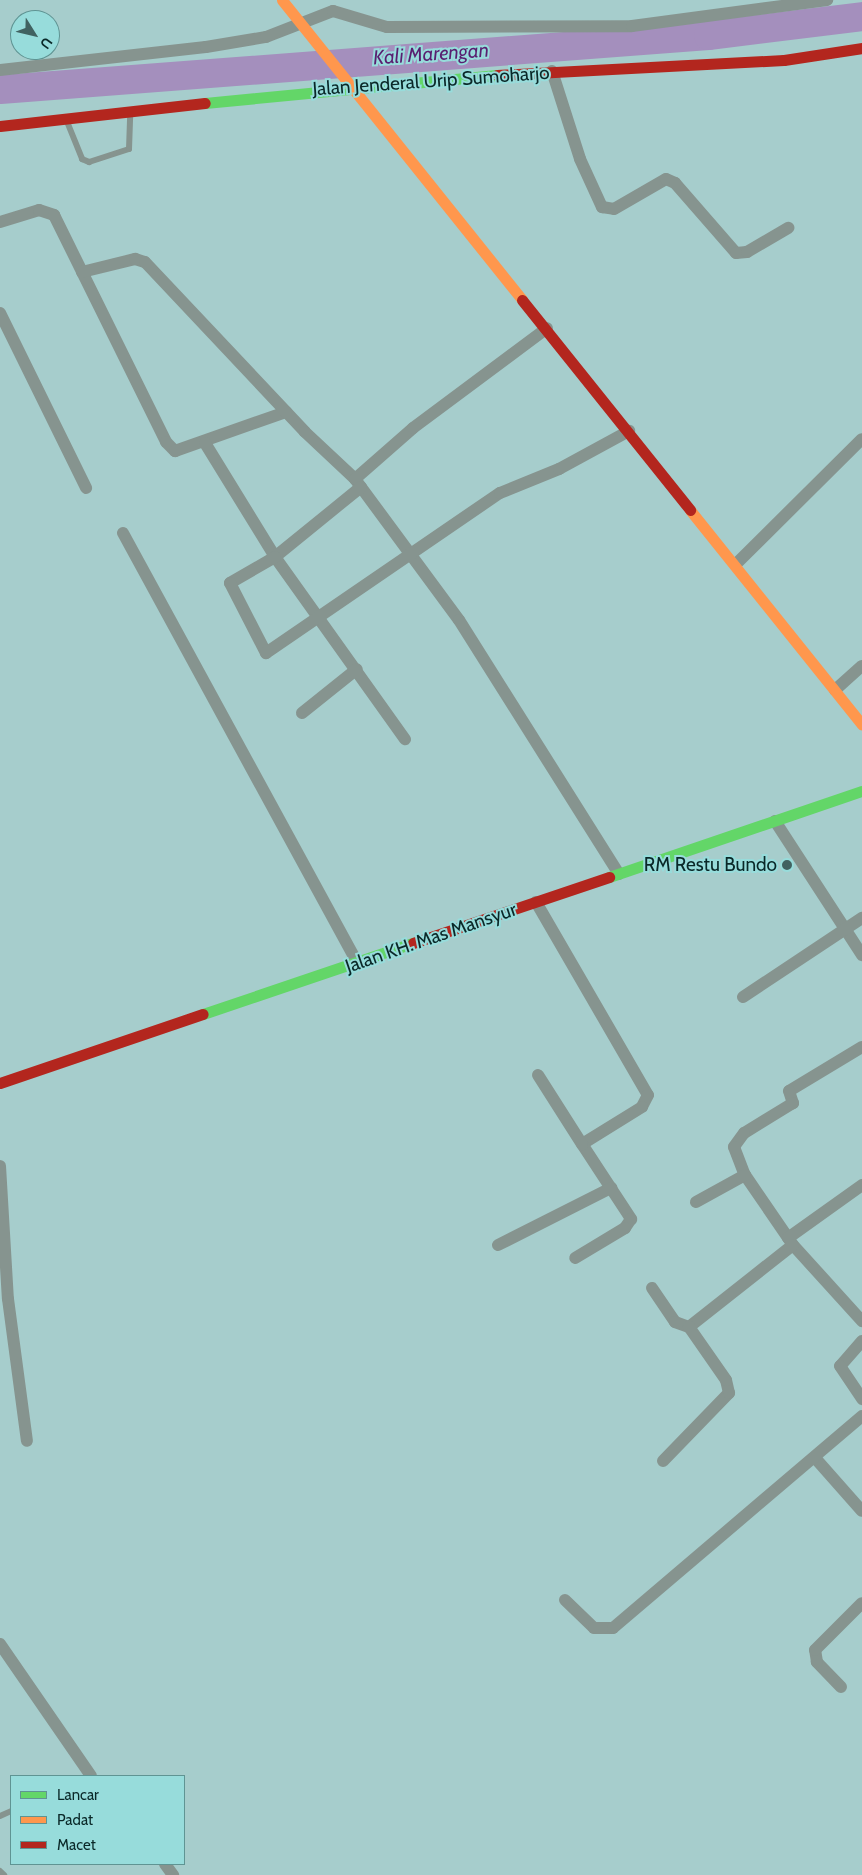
<!DOCTYPE html>
<style>
body{margin:0}
#map{position:relative;width:862px;height:1875px;overflow:hidden;background:#a6cdcc;font-family:Cabin,sans-serif}
div>[style]{position:absolute}
[style*='--x']{left:calc(var(--x)*1px);top:calc(var(--y)*1px);width:calc(var(--w)*1px);rotate:calc(var(--a)*1deg)}
.river>*{height:29px;margin:-14.5px;padding:0 14.5px;transform-origin:14.5px;border-radius:14.5px;background:#a48fbd}
.lane>*{height:6px;margin:-3px;padding:0 3px;transform-origin:3px;border-radius:3px;background:#86948f}
.street>*{height:12px;margin:-6px;padding:0 6px;transform-origin:6px;border-radius:6px;background:#86948f}
.fast>*{height:11px;margin:-5.5px;padding:0 5.5px;transform-origin:5.5px;border-radius:5.5px;background:#63d668}
.slow>*{height:11px;margin:-5.5px;padding:0 5.5px;transform-origin:5.5px;border-radius:5.5px;background:#ff974d}
.jam>*{height:11px;margin:-5.5px;padding:0 5.5px;transform-origin:5.5px;border-radius:5.5px;background:#b3261e}
.dots>*{width:14px;height:14px;translate:-50% -50%;box-sizing:border-box;border:2px solid #97dcdb;border-radius:50%}
span{translate:-50% -50%;white-space:nowrap;text-align:center;line-height:1.15;-webkit-text-stroke:4px #97dcdb;paint-order:stroke}
.street-label{font-size:19px;color:#0a2828}
.poi-label{font-size:19px;color:#0a2828}
.right{translate:-100% -50%;text-align:right}
.water-label{font-size:20px;color:#591f70;font-style:italic}
.legend{position:absolute;left:10px;top:1775px;width:175px;height:90px;box-sizing:border-box;background:#97dcdb;border:1px solid #5f9493;margin:0;padding:6px 9px;list-style:none;font-size:15px;color:#0a2828}
.legend li{display:flex;align-items:center;gap:10px;height:25px}
.legend b{width:25px;border:1px solid #5f9493}
.north{position:absolute;left:10px;top:10px;width:50px;height:50px;box-sizing:border-box;background:#97dcdb;border:1px solid #5f9493;border-radius:50%;rotate:126deg;font-size:14px;font-weight:700;line-height:20px;text-align:center;color:#0a2828}
.north::after{content:'';display:block;margin:auto;width:18px;height:22px;background:#416261;clip-path:polygon(50% 0,100% 100%,50% 72%,0 100%)}
</style>
<div id="map">
<div class="river">
<i style="--x:0;--y:89;--w:710;--a:-4.36"></i>
<i style="--x:708;--y:35;--w:155;--a:-7"></i>
</div>
<div class="lane">
<i style="--x:68;--y:124;--w:38;--a:68"></i>
<i style="--x:82;--y:159;--w:8;--a:23"></i>
<i style="--x:89;--y:162;--w:42;--a:-18"></i>
<i style="--x:129;--y:149;--w:34;--a:-88"></i>
<i style="--x:0;--y:1816;--w:12;--a:-24"></i>
<i style="--x:0;--y:1871;--w:6;--a:45"></i>
</div>
<div class="street">
<i style="--x:0;--y:70;--w:207;--a:-6.4"></i>
<i style="--x:206;--y:47;--w:61;--a:-9.5"></i>
<i style="--x:266;--y:37;--w:72;--a:-21.2"></i>
<i style="--x:333;--y:11;--w:56;--a:16.5"></i>
<i style="--x:387;--y:27;--w:245;--a:-0.2"></i>
<i style="--x:632;--y:26;--w:197;--a:-7.6"></i>
<i style="--x:552;--y:71;--w:92;--a:72.3"></i>
<i style="--x:580;--y:159;--w:53;--a:65.4"></i>
<i style="--x:602;--y:207;--w:12;--a:9"></i>
<i style="--x:614;--y:209;--w:60;--a:-30"></i>
<i style="--x:666;--y:179;--w:10;--a:24"></i>
<i style="--x:675;--y:183;--w:93;--a:48.9"></i>
<i style="--x:736;--y:253;--w:11;--a:-5"></i>
<i style="--x:747;--y:252;--w:48;--a:-30.3"></i>
<i style="--x:0;--y:222;--w:41;--a:-17.1"></i>
<i style="--x:39;--y:210;--w:16;--a:18"></i>
<i style="--x:54;--y:215;--w:253;--a:63.7"></i>
<i style="--x:166;--y:442;--w:13;--a:45"></i>
<i style="--x:175;--y:451;--w:118;--a:-19.4"></i>
<i style="--x:82;--y:272;--w:55;--a:-13.8"></i>
<i style="--x:135;--y:259;--w:10;--a:17"></i>
<i style="--x:145;--y:262;--w:233;--a:46.7"></i>
<i style="--x:305;--y:432;--w:69;--a:43.2"></i>
<i style="--x:355;--y:479;--w:175;--a:53.6"></i>
<i style="--x:459;--y:620;--w:300;--a:57.8"></i>
<i style="--x:0;--y:313;--w:195;--a:63.8"></i>
<i style="--x:205;--y:443;--w:134;--a:58.4"></i>
<i style="--x:275;--y:557;--w:224;--a:54.5"></i>
<i style="--x:355;--y:479;--w:77;--a:-41.3"></i>
<i style="--x:413;--y:428;--w:167;--a:-36.7"></i>
<i style="--x:361;--y:487;--w:111;--a:140.9"></i>
<i style="--x:275;--y:557;--w:52;--a:150"></i>
<i style="--x:230;--y:583;--w:79;--a:62.8"></i>
<i style="--x:266;--y:653;--w:283;--a:-34.4"></i>
<i style="--x:500;--y:493;--w:64;--a:-22.1"></i>
<i style="--x:559;--y:469;--w:80;--a:-28.5"></i>
<i style="--x:123;--y:533;--w:490;--a:61.4"></i>
<i style="--x:736;--y:564;--w:177;--a:-44.8"></i>
<i style="--x:835;--y:690;--w:36;--a:-42"></i>
<i style="--x:302;--y:713;--w:70;--a:-38.7"></i>
<i style="--x:775;--y:821;--w:160;--a:57"></i>
<i style="--x:536;--y:902;--w:223;--a:59.9"></i>
<i style="--x:648;--y:1095;--w:13;--a:117"></i>
<i style="--x:642;--y:1107;--w:70;--a:148.3"></i>
<i style="--x:582;--y:1144;--w:90;--a:56.8"></i>
<i style="--x:631;--y:1219;--w:11;--a:124"></i>
<i style="--x:625;--y:1228;--w:58;--a:149"></i>
<i style="--x:743;--y:997;--w:143;--a:-33.6"></i>
<i style="--x:862;--y:1047;--w:85;--a:148.9"></i>
<i style="--x:789;--y:1091;--w:13;--a:72"></i>
<i style="--x:793;--y:1103;--w:57;--a:148.5"></i>
<i style="--x:744;--y:1133;--w:17;--a:126"></i>
<i style="--x:734;--y:1147;--w:30;--a:69"></i>
<i style="--x:745;--y:1175;--w:85;--a:55.6"></i>
<i style="--x:793;--y:1245;--w:103;--a:47.8"></i>
<i style="--x:538;--y:1075;--w:82;--a:57.5"></i>
<i style="--x:0;--y:1166;--w:133;--a:86.6"></i>
<i style="--x:8;--y:1299;--w:143;--a:82.4"></i>
<i style="--x:696;--y:1202;--w:56;--a:-28.9"></i>
<i style="--x:788;--y:1238;--w:91;--a:-35.6"></i>
<i style="--x:498;--y:1245;--w:127;--a:-26.8"></i>
<i style="--x:652;--y:1288;--w:41;--a:55.9"></i>
<i style="--x:675;--y:1322;--w:15;--a:20"></i>
<i style="--x:689;--y:1327;--w:132;--a:-38.3"></i>
<i style="--x:862;--y:1341;--w:33;--a:131"></i>
<i style="--x:840;--y:1366;--w:40;--a:56"></i>
<i style="--x:816;--y:1459;--w:69;--a:48.5"></i>
<i style="--x:663;--y:1461;--w:95;--a:-45.9"></i>
<i style="--x:729;--y:1393;--w:13;--a:-103"></i>
<i style="--x:726;--y:1380;--w:65;--a:-124.9"></i>
<i style="--x:565;--y:1600;--w:40;--a:44"></i>
<i style="--x:594;--y:1628;--w:19;--a:0"></i>
<i style="--x:613;--y:1628;--w:327;--a:-40.4"></i>
<i style="--x:0;--y:1644;--w:160;--a:55.4"></i>
<i style="--x:841;--y:1687;--w:35;--a:-134"></i>
<i style="--x:817;--y:1662;--w:12;--a:-99"></i>
<i style="--x:815;--y:1650;--w:66;--a:-45"></i>
<i style="--x:165;--y:1864;--w:14;--a:54"></i>
</div>
<div class="fast">
<i style="--x:205;--y:103;--w:293;--a:-5.5"></i>
<i style="--x:609;--y:877;--w:267;--a:-18.8"></i>
<i style="--x:203;--y:1014;--w:222;--a:-18.7"></i>
</div>
<div class="slow">
<i style="--x:282;--y:0;--w:384;--a:51.3"></i>
<i style="--x:690;--y:510;--w:275;--a:51.3"></i>
</div>
<div class="jam">
<i style="--x:497;--y:75;--w:287;--a:-3"></i>
<i style="--x:784;--y:60;--w:79;--a:-8.7"></i>
<i style="--x:0;--y:126;--w:206;--a:-6.4"></i>
<i style="--x:522;--y:300;--w:269;--a:51.3"></i>
<i style="--x:413;--y:943;--w:207;--a:-18.6"></i>
<i style="--x:0;--y:1083;--w:214;--a:-18.8"></i>
</div>
<div class="dots">
<i style="left:787px;top:865px;background:#416261"></i>
</div>
<div class="street-label">
<span style="left:431px;top:81px;rotate:-4deg">Jalan Jenderal Urip Sumoharjo</span>
<span style="left:431px;top:938px;rotate:-19deg">Jalan KH. Mas Mansyur</span>
</div>
<div class="poi-label">
<span class="right" style="left:777px;top:865px">RM Restu Bundo</span>
</div>
<div class="water-label">
<span style="left:431px;top:54px;rotate:-4deg">Kali Marengan</span>
</div>
<ul class="legend">
<li><b style="height:6px;background:#63d668"></b>Lancar</li>
<li><b style="height:6px;background:#ff974d"></b>Padat</li>
<li><b style="height:6px;background:#b3261e"></b>Macet</li>
</ul>
<div class="north">U</div>
</div>
